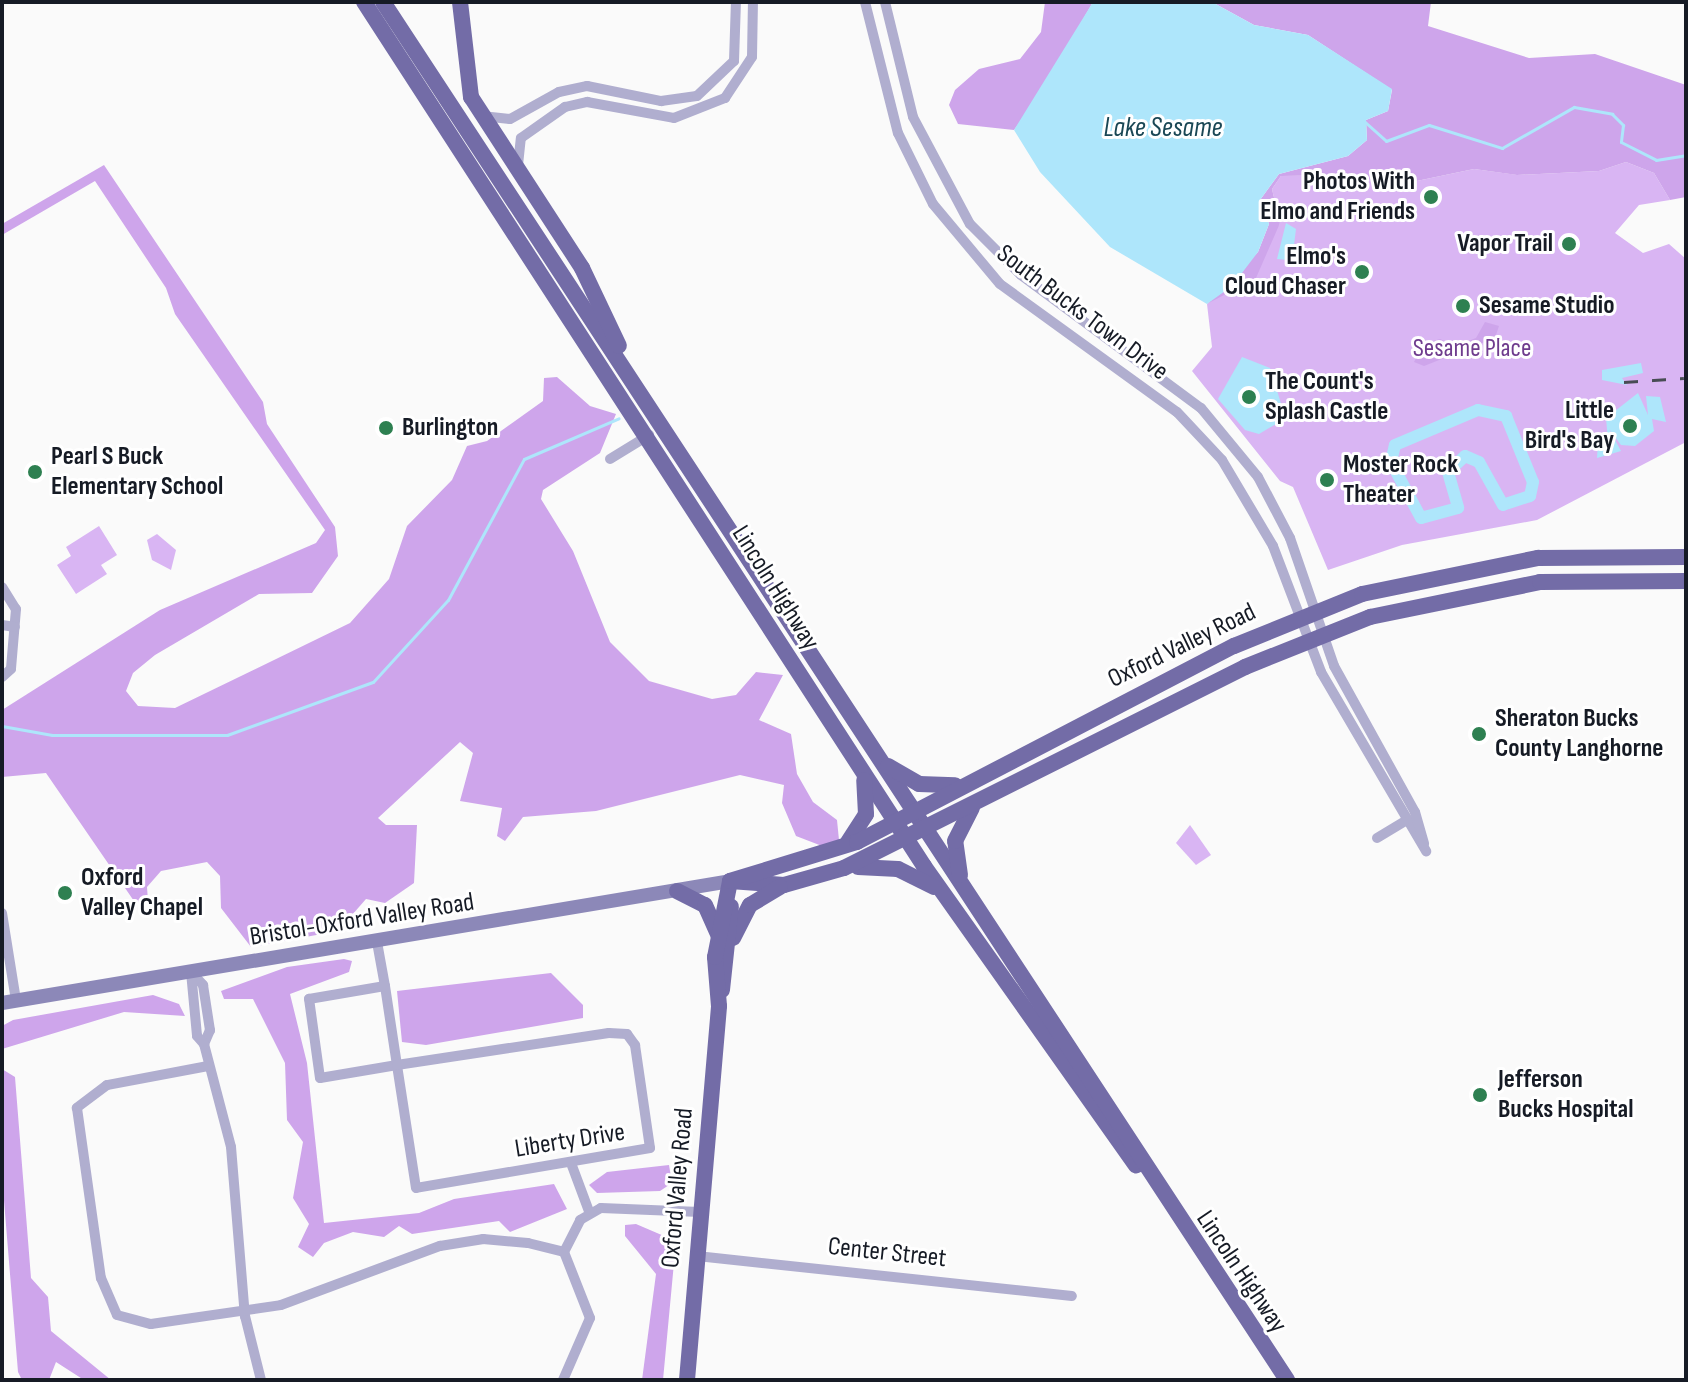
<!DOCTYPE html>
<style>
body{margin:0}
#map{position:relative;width:1688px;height:1382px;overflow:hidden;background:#fafafa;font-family:"Sofia Sans Condensed",sans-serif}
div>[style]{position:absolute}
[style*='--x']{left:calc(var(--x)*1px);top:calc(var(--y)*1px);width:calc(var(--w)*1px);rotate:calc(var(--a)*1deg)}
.green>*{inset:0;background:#d9b5f3}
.forest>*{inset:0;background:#cea5eb}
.water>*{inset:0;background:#aee6fb}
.stream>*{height:3px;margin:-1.5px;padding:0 1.5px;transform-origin:1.5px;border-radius:1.5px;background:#aee6fb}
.canal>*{height:12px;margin:-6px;padding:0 6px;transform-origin:6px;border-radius:6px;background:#aee6fb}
.minor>*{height:10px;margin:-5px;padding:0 5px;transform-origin:5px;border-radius:5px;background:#b0aecf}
.secondary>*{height:14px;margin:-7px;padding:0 7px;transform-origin:7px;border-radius:7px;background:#8c88b8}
.primary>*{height:16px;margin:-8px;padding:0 8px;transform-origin:8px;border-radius:8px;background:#736ca7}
.rail>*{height:3px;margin-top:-1.5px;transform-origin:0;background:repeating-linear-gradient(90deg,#484c54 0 14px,transparent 0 28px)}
.dots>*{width:22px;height:22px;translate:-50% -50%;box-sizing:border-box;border:4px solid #fff;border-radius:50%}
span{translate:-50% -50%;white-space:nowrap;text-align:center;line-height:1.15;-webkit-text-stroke:6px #fff;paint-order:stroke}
.poi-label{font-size:26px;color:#161b25;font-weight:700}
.right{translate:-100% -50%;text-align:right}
.left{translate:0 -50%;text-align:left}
.street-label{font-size:26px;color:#161b25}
.park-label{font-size:26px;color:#6f3c8e}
.water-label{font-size:28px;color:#1a4755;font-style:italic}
.frame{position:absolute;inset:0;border:4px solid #161b25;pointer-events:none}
</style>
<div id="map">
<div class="green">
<i style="clip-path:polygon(1626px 162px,1654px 173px,1670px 200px,1639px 205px,1615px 233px,1643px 253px,1669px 244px,1686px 259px,1686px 442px,1537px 520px,1402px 545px,1328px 570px,1293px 487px,1280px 481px,1192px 371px,1212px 347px,1207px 304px,1245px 279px,1280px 223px,1272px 189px,1281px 176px,1354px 175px,1388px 187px,1474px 169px,1518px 175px,1599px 171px)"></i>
<i style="clip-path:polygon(99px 526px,117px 555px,101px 565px,107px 574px,76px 594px,57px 565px,71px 556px,66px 547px)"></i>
<i style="clip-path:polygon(157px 534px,176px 550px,171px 570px,152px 560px,147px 540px)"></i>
<i style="clip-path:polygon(1190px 825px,1211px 855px,1196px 865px,1176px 843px)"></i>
</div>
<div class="forest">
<i style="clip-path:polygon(1045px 2px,1093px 2px,1039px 96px,1014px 130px,958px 124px,949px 105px,955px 90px,979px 69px,1020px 59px,1041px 32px)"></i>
<i style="clip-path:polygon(1212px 2px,1431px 2px,1428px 26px,1529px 58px,1595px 54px,1686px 85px,1686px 197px,1670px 200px,1654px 173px,1626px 162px,1599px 171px,1517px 175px,1474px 169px,1388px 187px,1354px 175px,1281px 176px,1272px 189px,1280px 223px,1256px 278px,1207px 304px,1258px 252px,1269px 224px,1260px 200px,1279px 174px,1348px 156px,1367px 140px,1366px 120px,1388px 111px,1392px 90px,1308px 35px,1254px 25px)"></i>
<i style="clip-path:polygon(104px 165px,263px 402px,267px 424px,335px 527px,338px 556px,312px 593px,259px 594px,155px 655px,133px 673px,126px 691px,138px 706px,175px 708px,350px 623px,389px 579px,407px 526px,452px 480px,467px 446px,487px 441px,543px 401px,544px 378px,557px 377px,590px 406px,616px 414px,600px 453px,543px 490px,541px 499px,573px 551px,610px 642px,649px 681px,712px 699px,736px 695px,756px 672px,783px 675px,759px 720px,791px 734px,797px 774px,813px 802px,837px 820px,839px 840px,822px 846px,796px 836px,782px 803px,784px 785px,740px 775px,596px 811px,523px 817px,505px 841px,497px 836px,502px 808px,460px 801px,473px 753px,460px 742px,378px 818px,386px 825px,417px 825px,414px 883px,385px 903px,366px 899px,338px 931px,251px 947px,221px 908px,220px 876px,207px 862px,161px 871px,147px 887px,148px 901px,136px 904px,46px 773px,2px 777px,2px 710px,160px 610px,316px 543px,325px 530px,175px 314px,166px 288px,95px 181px,2px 235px,2px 224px)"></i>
<i style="clip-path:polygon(1485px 322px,1499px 326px,1495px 338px,1424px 366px,1414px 362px,1423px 344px,1440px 339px,1455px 346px,1476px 338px)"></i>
<i style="clip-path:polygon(344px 959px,352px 961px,349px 972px,290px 994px,307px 1063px,324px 1223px,419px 1213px,454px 1199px,554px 1184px,567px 1209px,510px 1232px,499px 1221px,412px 1234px,399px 1226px,384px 1237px,353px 1232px,324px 1243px,313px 1257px,298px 1247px,309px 1224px,293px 1198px,303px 1142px,287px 1120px,285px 1063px,253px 999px,224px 999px,221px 991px,287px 967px)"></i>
<i style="clip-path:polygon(551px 973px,583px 1005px,583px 1018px,426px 1045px,402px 1042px,397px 991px)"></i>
<i style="clip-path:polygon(153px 995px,179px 1004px,185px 1016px,124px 1012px,2px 1049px,2px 1026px,13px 1020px)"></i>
<i style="clip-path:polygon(2px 1069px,15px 1077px,31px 1278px,48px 1297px,51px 1331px,111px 1380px,84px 1380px,56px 1362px,49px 1380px,22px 1380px,18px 1372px,2px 1176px)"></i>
<i style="clip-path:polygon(669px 1165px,672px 1183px,660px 1191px,597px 1193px,589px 1185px,607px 1172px)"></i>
<i style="clip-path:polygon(636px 1224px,664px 1236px,675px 1252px,663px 1380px,642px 1380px,656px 1274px,625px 1236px,625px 1225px)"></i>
</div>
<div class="water">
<i style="clip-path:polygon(1093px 2px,1212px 2px,1254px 25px,1308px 35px,1392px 89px,1388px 111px,1366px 120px,1367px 140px,1348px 156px,1279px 174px,1260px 200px,1269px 224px,1258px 252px,1232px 286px,1207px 304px,1110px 247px,1040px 172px,1014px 130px)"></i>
<i style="clip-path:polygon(1286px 223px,1296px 229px,1294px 245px,1288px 260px,1277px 259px)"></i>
<i style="clip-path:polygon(1242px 357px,1270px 368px,1283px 410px,1281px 421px,1259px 434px,1245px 430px,1218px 399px)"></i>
<i style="clip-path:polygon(1641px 363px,1643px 373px,1622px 378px,1627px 385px,1602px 380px,1602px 370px)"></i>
<i style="clip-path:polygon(1638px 393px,1648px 415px,1646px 396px,1660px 397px,1666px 422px,1652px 419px,1654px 431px,1635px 446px,1621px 445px,1609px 429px,1621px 451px,1597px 458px,1598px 442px,1608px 441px,1606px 418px)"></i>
</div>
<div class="stream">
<i style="--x:1365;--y:122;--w:28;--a:42"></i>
<i style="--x:1386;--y:141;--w:46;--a:-20.4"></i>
<i style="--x:1429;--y:125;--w:77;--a:17.5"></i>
<i style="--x:1502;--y:148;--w:83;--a:-29.7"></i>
<i style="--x:1574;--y:107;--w:39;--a:10"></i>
<i style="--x:1612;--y:114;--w:16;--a:45"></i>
<i style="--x:1623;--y:125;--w:17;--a:97"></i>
<i style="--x:1621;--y:142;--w:39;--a:27"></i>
<i style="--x:1656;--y:160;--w:30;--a:-9"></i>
<i style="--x:2;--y:726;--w:51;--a:10.2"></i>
<i style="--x:52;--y:735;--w:175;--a:0"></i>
<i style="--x:227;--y:735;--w:155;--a:-20"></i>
<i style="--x:373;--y:682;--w:111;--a:-47.6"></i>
<i style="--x:448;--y:600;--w:160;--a:-61.7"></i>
<i style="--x:524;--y:459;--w:103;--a:-23.3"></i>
</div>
<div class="canal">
<i style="--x:1478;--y:410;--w:29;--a:12"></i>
<i style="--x:1506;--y:416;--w:71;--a:67.8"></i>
<i style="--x:1533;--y:482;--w:14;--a:102"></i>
<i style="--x:1530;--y:496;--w:28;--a:162"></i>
<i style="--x:1503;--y:505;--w:49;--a:-119.2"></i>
<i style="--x:1479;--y:462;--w:15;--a:-157"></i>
<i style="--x:1465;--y:456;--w:23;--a:137"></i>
<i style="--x:1448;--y:472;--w:37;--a:74"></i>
<i style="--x:1458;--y:508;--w:38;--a:165"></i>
<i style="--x:1421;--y:518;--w:64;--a:-118.2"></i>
<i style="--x:1391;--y:462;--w:17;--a:-77"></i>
<i style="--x:1395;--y:445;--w:90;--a:-22.9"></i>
</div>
<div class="minor">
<i style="--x:865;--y:2;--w:135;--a:75.9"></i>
<i style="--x:898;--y:133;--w:79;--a:63.8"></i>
<i style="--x:933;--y:204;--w:104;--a:50.1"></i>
<i style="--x:1000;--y:284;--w:218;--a:35.9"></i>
<i style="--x:1177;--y:412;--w:66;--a:46.8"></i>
<i style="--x:1222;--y:460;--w:100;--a:59.3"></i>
<i style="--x:1273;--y:546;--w:135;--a:69.1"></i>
<i style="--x:1321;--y:672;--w:208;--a:59.6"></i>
<i style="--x:885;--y:2;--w:118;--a:76.3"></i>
<i style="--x:913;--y:117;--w:121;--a:62"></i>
<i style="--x:970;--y:224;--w:72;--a:45"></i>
<i style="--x:1021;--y:275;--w:224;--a:36.5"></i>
<i style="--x:1201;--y:408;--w:89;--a:50.4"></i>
<i style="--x:1258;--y:477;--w:69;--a:62.3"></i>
<i style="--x:1290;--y:538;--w:135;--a:71"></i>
<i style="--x:1334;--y:666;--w:167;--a:61"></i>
<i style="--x:1415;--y:812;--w:33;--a:74"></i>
<i style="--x:482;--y:116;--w:28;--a:6"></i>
<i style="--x:510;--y:119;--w:56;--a:-28.9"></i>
<i style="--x:559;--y:92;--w:29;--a:-12"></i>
<i style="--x:587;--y:86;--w:76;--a:11.5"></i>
<i style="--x:661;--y:101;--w:36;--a:-8"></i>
<i style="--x:697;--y:96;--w:51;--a:-43.4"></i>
<i style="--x:734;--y:61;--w:59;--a:-88.1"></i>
<i style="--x:518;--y:165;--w:27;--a:-84"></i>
<i style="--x:521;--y:138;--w:54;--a:-35.2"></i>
<i style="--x:565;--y:107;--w:23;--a:-13"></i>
<i style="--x:587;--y:102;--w:88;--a:10.4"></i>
<i style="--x:674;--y:118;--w:55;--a:-21.4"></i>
<i style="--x:725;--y:98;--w:49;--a:-56.6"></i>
<i style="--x:752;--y:57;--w:55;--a:-89"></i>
<i style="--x:610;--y:459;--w:46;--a:-31.6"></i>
<i style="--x:2;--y:587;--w:26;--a:58"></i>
<i style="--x:16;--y:609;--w:60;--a:94.8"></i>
<i style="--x:11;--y:669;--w:12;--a:138"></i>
<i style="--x:2;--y:625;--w:13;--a:9"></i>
<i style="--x:1377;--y:838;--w:31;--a:-31"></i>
<i style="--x:2;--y:913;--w:88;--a:80.9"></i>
<i style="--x:377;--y:942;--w:45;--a:79.7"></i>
<i style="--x:385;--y:986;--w:80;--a:81.4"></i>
<i style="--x:397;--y:1065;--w:78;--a:170.4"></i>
<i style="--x:320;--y:1078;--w:80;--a:-97.9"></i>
<i style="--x:309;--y:999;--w:77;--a:-9.7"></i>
<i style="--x:191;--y:972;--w:18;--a:47"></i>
<i style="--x:203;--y:985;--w:46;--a:81.2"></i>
<i style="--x:210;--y:1030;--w:15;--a:113"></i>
<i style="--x:191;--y:972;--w:64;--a:84.6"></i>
<i style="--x:197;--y:1036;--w:11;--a:49"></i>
<i style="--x:609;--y:1033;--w:18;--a:3"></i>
<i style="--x:627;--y:1034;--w:14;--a:54"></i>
<i style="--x:635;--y:1045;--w:104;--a:81.7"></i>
<i style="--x:650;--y:1148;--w:237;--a:170.3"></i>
<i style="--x:416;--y:1188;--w:124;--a:-98.8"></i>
<i style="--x:397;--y:1065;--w:214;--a:-8.6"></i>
<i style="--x:204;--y:1044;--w:106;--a:75.3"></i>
<i style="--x:231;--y:1147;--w:170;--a:85.3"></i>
<i style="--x:245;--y:1316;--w:66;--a:76"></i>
<i style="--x:208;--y:1066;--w:103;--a:169.3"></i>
<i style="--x:107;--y:1085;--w:38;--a:143"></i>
<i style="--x:77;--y:1108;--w:172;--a:82"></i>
<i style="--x:101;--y:1278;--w:40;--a:66.6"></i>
<i style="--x:117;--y:1315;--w:35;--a:15"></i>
<i style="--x:151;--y:1324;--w:131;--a:-8.3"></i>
<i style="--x:281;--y:1305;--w:170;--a:-20.4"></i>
<i style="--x:440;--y:1246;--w:44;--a:-9.2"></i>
<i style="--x:483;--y:1239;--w:45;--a:5.1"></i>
<i style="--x:528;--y:1243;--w:37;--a:14"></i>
<i style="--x:564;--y:1252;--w:71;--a:68.5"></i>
<i style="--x:590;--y:1318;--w:68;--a:113.5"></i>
<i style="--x:571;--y:1163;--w:54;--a:69.6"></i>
<i style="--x:564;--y:1252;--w:36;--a:-63"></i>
<i style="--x:580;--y:1220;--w:24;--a:-30"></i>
<i style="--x:601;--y:1208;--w:99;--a:2.3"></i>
<i style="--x:697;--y:1256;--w:377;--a:6.1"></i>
</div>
<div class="secondary">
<i style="--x:2;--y:1003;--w:738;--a:-9.51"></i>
</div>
<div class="primary">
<i style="--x:364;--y:2;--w:1030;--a:57.05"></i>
<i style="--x:924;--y:866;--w:367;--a:54.7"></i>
<i style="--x:383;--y:2;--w:1648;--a:56.73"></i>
<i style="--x:460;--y:2;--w:96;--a:83.4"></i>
<i style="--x:471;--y:97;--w:204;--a:57"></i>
<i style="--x:582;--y:268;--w:86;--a:64.6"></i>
<i style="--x:888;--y:766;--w:36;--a:30"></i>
<i style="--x:919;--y:784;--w:36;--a:2"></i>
<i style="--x:848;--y:842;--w:33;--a:-57"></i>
<i style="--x:866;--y:814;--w:34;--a:-93"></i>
<i style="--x:858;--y:867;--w:40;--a:2.9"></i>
<i style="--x:898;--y:869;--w:40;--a:26.6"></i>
<i style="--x:960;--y:875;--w:34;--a:-98"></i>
<i style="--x:955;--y:841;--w:37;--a:-63"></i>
<i style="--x:730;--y:881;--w:54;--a:4.2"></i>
<i style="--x:784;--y:885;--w:62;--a:-15.8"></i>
<i style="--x:844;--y:868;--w:449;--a:-26.6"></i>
<i style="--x:1245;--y:667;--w:135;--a:-21.8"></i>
<i style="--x:1370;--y:617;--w:174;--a:-11.6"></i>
<i style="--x:1540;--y:582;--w:146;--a:-0.4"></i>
<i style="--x:677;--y:891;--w:31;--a:27"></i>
<i style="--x:705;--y:905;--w:32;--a:66"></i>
<i style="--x:733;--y:938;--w:37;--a:-63"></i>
<i style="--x:750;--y:905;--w:35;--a:-31"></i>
<i style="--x:722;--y:990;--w:84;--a:-83.9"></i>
<i style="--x:687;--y:1380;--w:375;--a:-85.1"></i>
<i style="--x:719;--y:1006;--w:49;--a:-94.7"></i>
<i style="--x:715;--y:957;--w:77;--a:-78.8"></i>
<i style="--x:730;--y:881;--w:133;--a:-17.1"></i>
<i style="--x:857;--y:842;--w:425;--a:-27.5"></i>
<i style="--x:1234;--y:646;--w:138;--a:-22.1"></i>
<i style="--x:1362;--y:594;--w:180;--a:-11.6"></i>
<i style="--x:1538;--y:558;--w:148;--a:-0.4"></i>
</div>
<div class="rail">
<i style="--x:1624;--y:382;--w:60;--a:-3.8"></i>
</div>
<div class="dots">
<i style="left:1431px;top:197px;background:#2e8051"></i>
<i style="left:1569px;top:244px;background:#2e8051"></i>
<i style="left:1362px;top:272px;background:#2e8051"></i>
<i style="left:1463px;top:306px;background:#2e8051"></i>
<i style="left:1249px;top:397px;background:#2e8051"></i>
<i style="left:1630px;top:426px;background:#2e8051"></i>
<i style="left:386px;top:428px;background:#2e8051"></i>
<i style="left:35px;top:472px;background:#2e8051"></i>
<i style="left:1327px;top:480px;background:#2e8051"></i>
<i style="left:1479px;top:734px;background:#2e8051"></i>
<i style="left:65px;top:893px;background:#2e8051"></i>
<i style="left:1480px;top:1095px;background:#2e8051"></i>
</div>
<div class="poi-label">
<span class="right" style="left:1415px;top:197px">Photos With<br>Elmo and Friends</span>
<span class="right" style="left:1553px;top:244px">Vapor Trail</span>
<span class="right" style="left:1346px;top:272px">Elmo's<br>Cloud Chaser</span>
<span class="left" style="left:1479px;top:306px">Sesame Studio</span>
<span class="left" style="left:1265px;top:397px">The Count's<br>Splash Castle</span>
<span class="right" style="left:1614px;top:426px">Little<br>Bird's Bay</span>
<span class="left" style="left:402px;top:428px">Burlington</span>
<span class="left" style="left:51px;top:472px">Pearl S Buck<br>Elementary School</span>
<span class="left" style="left:1343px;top:480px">Moster Rock<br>Theater</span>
<span class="left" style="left:1495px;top:734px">Sheraton Bucks<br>County Langhorne</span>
<span class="left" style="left:81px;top:893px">Oxford<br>Valley Chapel</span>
<span class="left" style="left:1498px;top:1095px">Jefferson<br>Bucks Hospital</span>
</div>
<div class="street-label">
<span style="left:1082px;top:313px;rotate:37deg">South Bucks Town Drive</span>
<span style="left:775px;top:588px;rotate:58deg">Lincoln Highway</span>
<span style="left:1182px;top:646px;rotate:-26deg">Oxford Valley Road</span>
<span style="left:362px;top:920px;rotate:-9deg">Bristol-Oxford Valley Road</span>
<span style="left:570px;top:1141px;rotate:-9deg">Liberty Drive</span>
<span style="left:678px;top:1188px;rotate:-85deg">Oxford Valley Road</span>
<span style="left:887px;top:1253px;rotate:6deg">Center Street</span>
<span style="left:1241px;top:1272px;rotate:56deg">Lincoln Highway</span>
</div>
<div class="park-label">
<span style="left:1472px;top:349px">Sesame Place</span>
</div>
<div class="water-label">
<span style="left:1163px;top:128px">Lake Sesame</span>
</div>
<div class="frame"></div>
</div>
